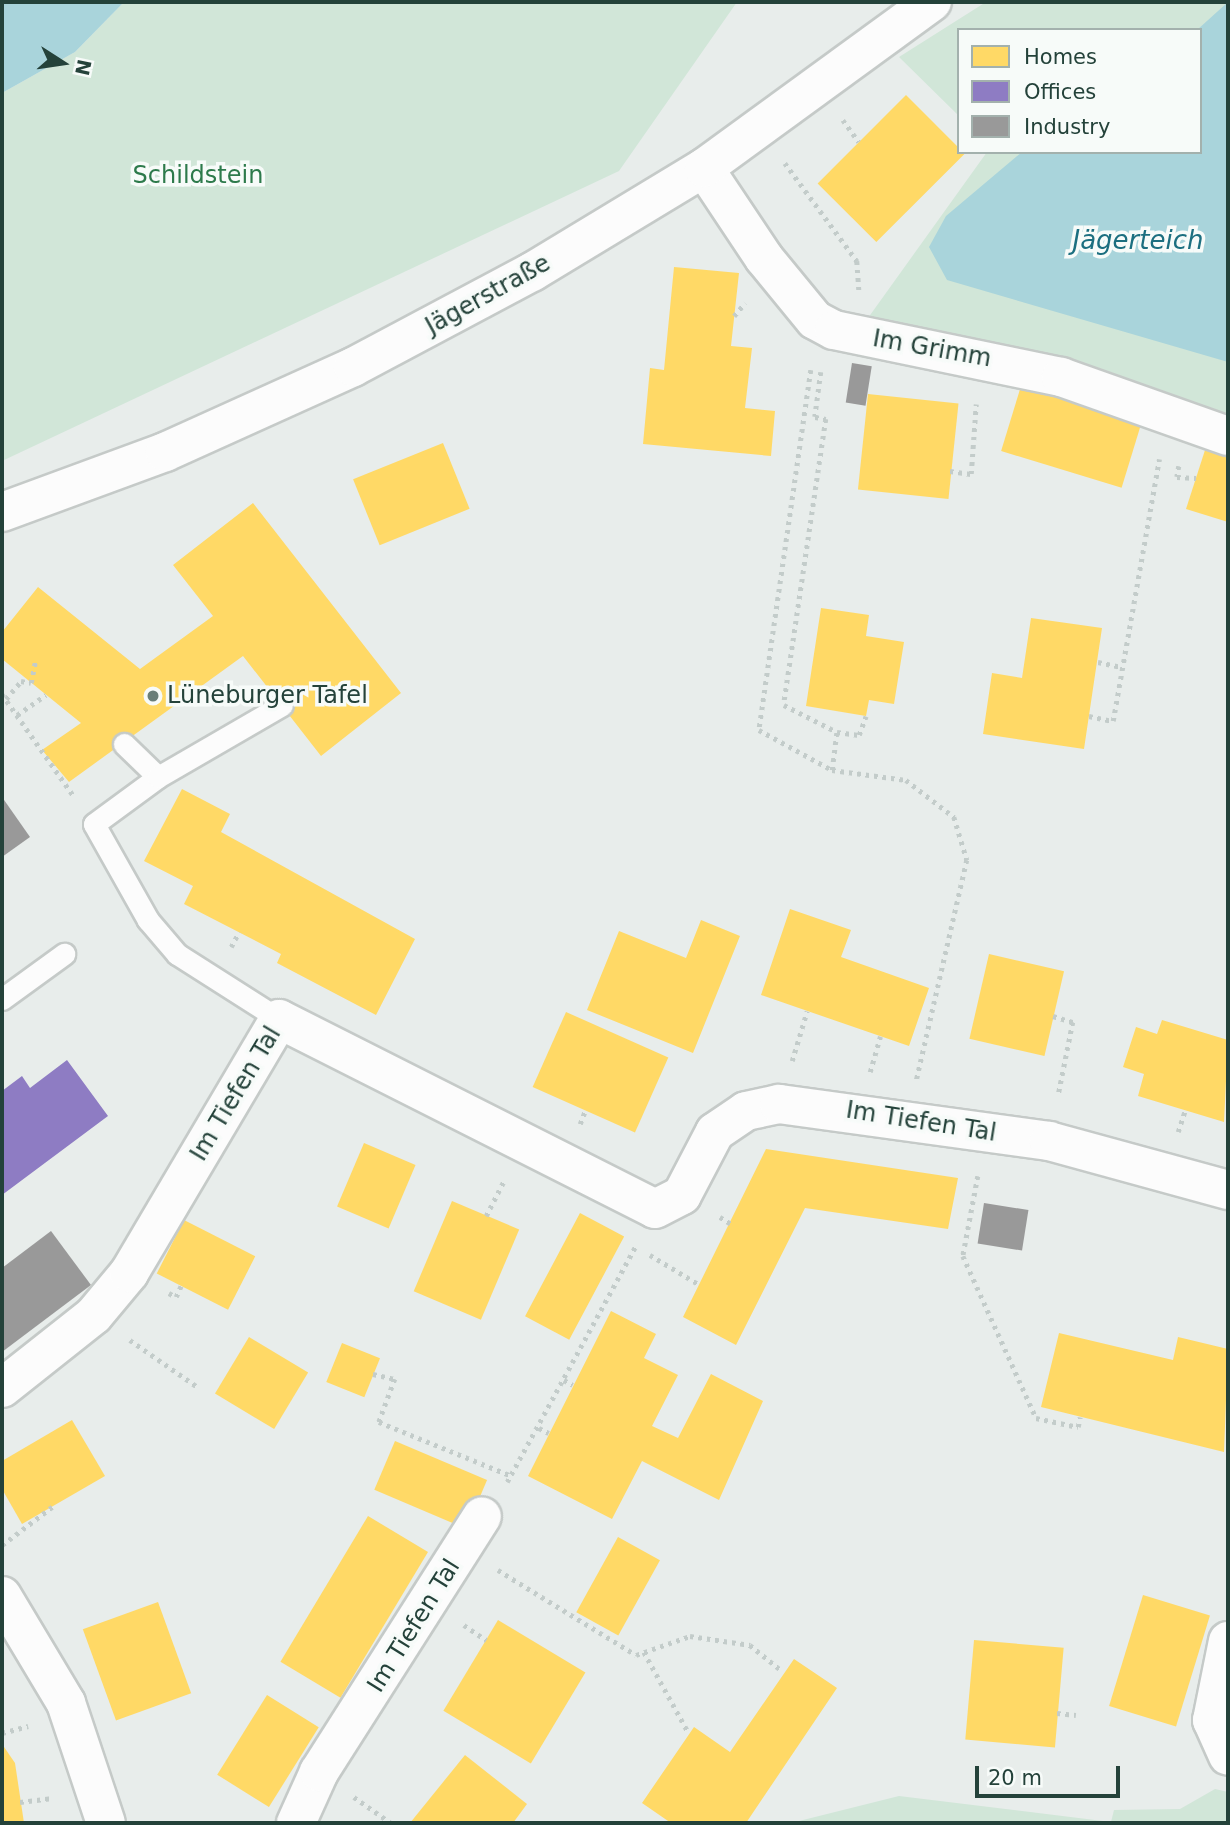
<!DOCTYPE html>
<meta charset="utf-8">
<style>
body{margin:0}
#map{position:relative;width:1230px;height:1825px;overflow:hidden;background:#e8edeb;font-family:"DejaVu Sans",sans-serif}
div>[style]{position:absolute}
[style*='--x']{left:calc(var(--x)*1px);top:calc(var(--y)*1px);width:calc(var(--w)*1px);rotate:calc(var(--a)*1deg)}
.green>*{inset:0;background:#d1e6d8}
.water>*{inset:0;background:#a9d4db}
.homes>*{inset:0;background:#ffd966;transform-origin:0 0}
.offices>*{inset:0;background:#8e7cc3}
.industry>*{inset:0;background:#999;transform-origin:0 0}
.path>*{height:4.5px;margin-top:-2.25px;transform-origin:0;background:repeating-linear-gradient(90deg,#c3ccca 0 3.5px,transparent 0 8.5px)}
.roads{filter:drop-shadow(2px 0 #c5cac8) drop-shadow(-2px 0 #c5cac8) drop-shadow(0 2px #c5cac8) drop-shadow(0 -2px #c5cac8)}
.lane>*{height:21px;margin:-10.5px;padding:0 10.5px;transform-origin:10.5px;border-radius:10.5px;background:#fcfcfc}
.street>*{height:38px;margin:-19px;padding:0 19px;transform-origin:19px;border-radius:19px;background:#fcfcfc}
.dots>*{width:19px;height:19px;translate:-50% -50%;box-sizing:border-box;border:4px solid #f7fbf9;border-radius:50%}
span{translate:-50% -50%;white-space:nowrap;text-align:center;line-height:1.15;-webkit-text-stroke:7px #f7fbf9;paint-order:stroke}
.park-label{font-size:24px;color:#2d7a4b}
.street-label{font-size:24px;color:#24423a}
.poi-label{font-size:24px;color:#24423a}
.left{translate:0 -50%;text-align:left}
.water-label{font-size:26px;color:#1c6f80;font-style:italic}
.frame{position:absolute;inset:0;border:4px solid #24423a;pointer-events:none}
.legend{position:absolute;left:957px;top:28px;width:245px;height:126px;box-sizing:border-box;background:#f7fbf9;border:2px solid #a3b1ad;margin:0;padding:9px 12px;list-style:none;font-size:21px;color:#24423a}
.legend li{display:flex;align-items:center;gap:14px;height:35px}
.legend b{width:35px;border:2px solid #a3b1ad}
.north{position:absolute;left:28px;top:28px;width:70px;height:70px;-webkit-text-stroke:5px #f7fbf9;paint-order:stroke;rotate:102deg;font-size:19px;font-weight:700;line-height:28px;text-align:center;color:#24423a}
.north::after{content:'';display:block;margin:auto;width:24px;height:32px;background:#24423a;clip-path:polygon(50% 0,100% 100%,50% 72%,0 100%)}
.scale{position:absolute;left:975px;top:1766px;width:145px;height:32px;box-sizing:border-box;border:4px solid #24423a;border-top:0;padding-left:9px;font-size:21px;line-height:24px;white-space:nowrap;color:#24423a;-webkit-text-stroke:5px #f7fbf9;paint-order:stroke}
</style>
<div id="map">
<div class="green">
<i style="clip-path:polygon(124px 2px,737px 2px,619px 171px,2px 461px,2px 93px,75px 52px)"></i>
<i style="clip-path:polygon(986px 2px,1228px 2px,1228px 418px,868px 318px,987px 152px,1200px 152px,1200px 30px,959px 30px,959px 116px,899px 57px)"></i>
<i style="clip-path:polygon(1215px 1789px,1228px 1792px,1228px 1823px,791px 1823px,899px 1796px,1111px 1822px,1114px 1810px,1180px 1809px)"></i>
</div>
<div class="water">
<i style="clip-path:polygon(2px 2px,124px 2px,75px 52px,2px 93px)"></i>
<i style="clip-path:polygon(1228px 2px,1228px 362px,947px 280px,929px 247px,946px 216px,1022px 152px,1200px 152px,1197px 30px)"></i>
</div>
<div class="homes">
<i style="left:906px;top:95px;width:83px;height:125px;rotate:45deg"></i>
<i style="clip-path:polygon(674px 267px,739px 273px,731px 346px,752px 348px,745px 408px,775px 411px,771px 456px,643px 444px,650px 368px,664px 370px)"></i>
<i style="left:1021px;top:386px;width:126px;height:68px;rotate:17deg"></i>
<i style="left:868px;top:394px;width:91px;height:96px;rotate:6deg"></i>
<i style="left:443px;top:443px;width:71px;height:97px;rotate:68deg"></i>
<i style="clip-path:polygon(1206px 447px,1228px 454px,1228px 522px,1186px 509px)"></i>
<i style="clip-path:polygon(253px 503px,401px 693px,321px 756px,243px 656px,69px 782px,42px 750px,81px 723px,2px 659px,2px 632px,38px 587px,140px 669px,213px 616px,173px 565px)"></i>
<i style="clip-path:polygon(821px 608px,869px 615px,866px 636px,904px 642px,894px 704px,869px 700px,866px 716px,806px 706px)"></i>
<i style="clip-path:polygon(1031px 618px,1102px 628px,1084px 749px,983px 734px,992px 673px,1022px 678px)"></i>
<i style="clip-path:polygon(182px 789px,230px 814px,221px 832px,415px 939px,376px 1015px,277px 963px,281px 954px,184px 904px,193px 886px,144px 861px)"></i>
<i style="clip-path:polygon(790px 909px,851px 930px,841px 957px,929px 988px,909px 1046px,761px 995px)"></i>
<i style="clip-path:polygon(701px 920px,740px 936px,693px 1053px,587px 1010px,619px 931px,686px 958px)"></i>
<i style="left:989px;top:954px;width:77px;height:87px;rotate:13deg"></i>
<i style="left:566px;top:1012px;width:112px;height:82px;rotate:24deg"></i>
<i style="clip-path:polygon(1162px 1020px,1228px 1040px,1224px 1122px,1138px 1096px,1144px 1074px,1123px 1067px,1136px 1027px,1157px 1034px)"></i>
<i style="left:364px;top:1143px;width:56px;height:69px;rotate:23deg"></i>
<i style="clip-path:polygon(766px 1149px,958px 1178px,948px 1229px,805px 1208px,736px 1345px,683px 1317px)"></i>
<i style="left:452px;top:1201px;width:73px;height:98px;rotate:23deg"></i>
<i style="left:580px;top:1213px;width:50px;height:117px;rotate:28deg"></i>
<i style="left:184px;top:1220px;width:80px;height:60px;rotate:27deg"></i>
<i style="clip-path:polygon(611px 1311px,656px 1334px,644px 1358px,678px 1375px,652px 1426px,678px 1438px,711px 1374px,763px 1401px,719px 1500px,642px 1461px,612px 1519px,528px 1476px)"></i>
<i style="clip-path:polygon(1059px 1333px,1173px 1360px,1178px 1337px,1228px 1349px,1224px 1452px,1041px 1407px)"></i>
<i style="left:249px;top:1337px;width:69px;height:66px;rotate:31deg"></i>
<i style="left:342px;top:1343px;width:41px;height:42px;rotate:22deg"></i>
<i style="clip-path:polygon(72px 1420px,105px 1476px,22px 1524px,2px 1489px,2px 1461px)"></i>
<i style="left:395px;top:1441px;width:100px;height:53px;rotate:23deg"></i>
<i style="left:368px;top:1516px;width:70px;height:170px;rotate:31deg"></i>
<i style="left:618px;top:1537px;width:48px;height:86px;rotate:29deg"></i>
<i style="left:1143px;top:1595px;width:70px;height:116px;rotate:17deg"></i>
<i style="left:158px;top:1602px;width:97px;height:80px;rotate:70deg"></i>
<i style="left:498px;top:1620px;width:102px;height:106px;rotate:31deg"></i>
<i style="left:974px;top:1640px;width:90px;height:100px;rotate:5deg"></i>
<i style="clip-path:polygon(794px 1659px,837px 1688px,746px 1823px,671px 1823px,642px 1803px,694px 1727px,730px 1752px)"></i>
<i style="left:267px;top:1695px;width:61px;height:94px;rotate:32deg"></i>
<i style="clip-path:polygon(2px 1744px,15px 1763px,24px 1823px,2px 1823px)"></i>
<i style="clip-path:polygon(465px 1755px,527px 1804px,513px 1823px,410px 1823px)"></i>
</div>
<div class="offices">
<i style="clip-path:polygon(67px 1060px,108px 1116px,2px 1195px,2px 1091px,22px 1076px,30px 1088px)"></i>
</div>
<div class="industry">
<i style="left:852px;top:363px;width:20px;height:40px;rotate:9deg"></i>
<i style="clip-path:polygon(2px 797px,30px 837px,2px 857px)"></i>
<i style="left:984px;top:1203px;width:45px;height:41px;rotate:9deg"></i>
<i style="clip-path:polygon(51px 1231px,91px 1285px,2px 1352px,2px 1268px)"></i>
</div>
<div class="path">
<i style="--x:843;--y:120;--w:27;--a:54"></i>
<i style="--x:785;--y:163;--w:122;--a:53.7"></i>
<i style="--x:857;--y:261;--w:30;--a:86"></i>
<i style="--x:734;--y:316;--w:17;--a:-50"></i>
<i style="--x:811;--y:370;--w:364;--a:98.2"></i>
<i style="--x:759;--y:730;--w:83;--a:28.7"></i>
<i style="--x:832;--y:770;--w:75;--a:7.7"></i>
<i style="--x:906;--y:780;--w:61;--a:37.6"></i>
<i style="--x:954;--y:817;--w:45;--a:73.2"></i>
<i style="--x:967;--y:860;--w:225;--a:102.9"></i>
<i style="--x:821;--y:372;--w:45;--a:97.6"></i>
<i style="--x:815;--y:417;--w:11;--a:10"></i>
<i style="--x:826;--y:419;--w:289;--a:98.4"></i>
<i style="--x:784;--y:705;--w:59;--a:27"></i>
<i style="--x:1179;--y:466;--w:11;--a:100"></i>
<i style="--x:1177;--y:477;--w:19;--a:3"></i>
<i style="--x:950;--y:471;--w:21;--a:8"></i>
<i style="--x:971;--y:474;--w:70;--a:-85.9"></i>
<i style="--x:1098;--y:662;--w:25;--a:12"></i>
<i style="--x:2;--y:694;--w:123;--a:54.9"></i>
<i style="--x:6;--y:699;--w:23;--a:-50"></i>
<i style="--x:21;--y:681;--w:10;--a:11"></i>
<i style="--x:31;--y:683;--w:21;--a:-79"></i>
<i style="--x:17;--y:715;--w:35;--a:-35"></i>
<i style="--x:1089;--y:716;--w:25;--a:12"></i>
<i style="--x:1113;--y:721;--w:266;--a:-80"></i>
<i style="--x:832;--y:770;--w:38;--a:-83"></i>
<i style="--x:837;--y:732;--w:22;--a:8"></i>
<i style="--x:859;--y:735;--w:20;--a:-70"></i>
<i style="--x:231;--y:947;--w:17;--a:-62"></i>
<i style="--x:1053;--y:1016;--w:21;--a:17"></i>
<i style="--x:1073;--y:1022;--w:76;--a:101.3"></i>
<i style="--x:792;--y:1061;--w:52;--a:-73.3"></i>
<i style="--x:870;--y:1072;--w:37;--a:-74"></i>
<i style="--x:580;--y:1124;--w:14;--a:-69"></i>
<i style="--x:1178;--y:1132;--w:23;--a:-72"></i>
<i style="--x:978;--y:1176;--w:81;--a:100.6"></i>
<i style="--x:963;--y:1256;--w:178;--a:65.7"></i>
<i style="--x:1036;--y:1418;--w:43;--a:12.1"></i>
<i style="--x:1078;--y:1427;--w:10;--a:-79"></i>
<i style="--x:486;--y:1216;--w:38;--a:-63"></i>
<i style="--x:720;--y:1217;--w:13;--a:32"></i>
<i style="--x:650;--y:1255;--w:58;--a:31"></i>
<i style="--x:169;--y:1293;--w:8;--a:30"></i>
<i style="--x:176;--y:1297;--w:12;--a:-66"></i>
<i style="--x:130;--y:1340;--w:84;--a:34.8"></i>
<i style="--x:373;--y:1374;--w:23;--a:13"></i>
<i style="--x:395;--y:1379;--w:46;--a:110.4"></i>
<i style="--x:379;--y:1422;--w:144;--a:22.1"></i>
<i style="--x:564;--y:1380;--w:10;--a:29"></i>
<i style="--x:539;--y:1428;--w:11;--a:27"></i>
<i style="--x:507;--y:1482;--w:268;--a:-61.4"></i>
<i style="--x:2;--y:1545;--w:63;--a:-37.2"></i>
<i style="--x:498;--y:1570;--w:162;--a:31.6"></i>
<i style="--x:636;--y:1655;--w:57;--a:-19.4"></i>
<i style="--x:690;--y:1636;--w:61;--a:8.5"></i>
<i style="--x:750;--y:1645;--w:38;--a:39"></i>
<i style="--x:464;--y:1625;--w:27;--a:34"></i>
<i style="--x:644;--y:1652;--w:89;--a:61.1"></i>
<i style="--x:1057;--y:1713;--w:19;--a:6"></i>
<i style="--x:2;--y:1733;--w:27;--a:-15"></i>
<i style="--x:354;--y:1797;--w:45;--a:35.1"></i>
<i style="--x:20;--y:1802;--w:31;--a:-7"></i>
</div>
<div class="roads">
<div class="lane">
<i style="--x:124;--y:744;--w:47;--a:44.1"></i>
<i style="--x:2;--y:999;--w:77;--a:-36"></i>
<i style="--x:279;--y:1019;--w:121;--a:-147.5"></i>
<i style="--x:177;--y:954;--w:45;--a:-130.5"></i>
<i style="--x:148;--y:920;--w:110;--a:-119.4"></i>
<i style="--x:94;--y:824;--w:79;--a:-36.3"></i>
<i style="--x:158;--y:777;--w:143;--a:-30.1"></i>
</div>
<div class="street">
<i style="--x:704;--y:168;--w:108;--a:56.3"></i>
<i style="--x:764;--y:258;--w:80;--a:50.6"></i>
<i style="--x:815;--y:320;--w:21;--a:28"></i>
<i style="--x:834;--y:330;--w:232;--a:11.7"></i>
<i style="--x:1061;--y:377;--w:177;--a:19.5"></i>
<i style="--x:2;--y:512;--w:174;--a:-20.2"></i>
<i style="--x:165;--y:452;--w:206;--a:-24.3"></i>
<i style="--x:353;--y:367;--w:203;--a:-28"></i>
<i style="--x:532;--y:272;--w:201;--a:-31.2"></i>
<i style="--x:704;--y:168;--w:282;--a:-36.1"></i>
<i style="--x:2;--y:1388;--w:117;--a:-38.4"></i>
<i style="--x:94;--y:1315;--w:55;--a:-50.2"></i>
<i style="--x:129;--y:1273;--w:295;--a:-59.4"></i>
<i style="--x:279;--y:1019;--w:421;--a:26.8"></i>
<i style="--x:655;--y:1209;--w:30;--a:-27"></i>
<i style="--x:682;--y:1195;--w:71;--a:-62.4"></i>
<i style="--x:715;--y:1132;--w:37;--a:-34"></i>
<i style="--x:746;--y:1111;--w:34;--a:-12"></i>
<i style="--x:779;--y:1104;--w:273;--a:7.8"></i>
<i style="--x:1049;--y:1141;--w:186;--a:15.3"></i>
<i style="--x:2;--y:1596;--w:125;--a:59.1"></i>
<i style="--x:66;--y:1703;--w:126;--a:71.6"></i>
<i style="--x:1228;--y:1641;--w:81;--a:101.4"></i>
<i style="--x:1212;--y:1720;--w:39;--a:66"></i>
<i style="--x:296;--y:1823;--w:56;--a:-65.7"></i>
<i style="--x:319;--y:1772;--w:303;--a:-57.5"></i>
</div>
</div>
<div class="dots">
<i style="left:153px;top:696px;background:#697e78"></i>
</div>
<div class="park-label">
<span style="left:198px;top:176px">Schildstein</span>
</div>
<div class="street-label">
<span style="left:488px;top:295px;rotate:-29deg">Jägerstraße</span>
<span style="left:932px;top:349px;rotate:10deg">Im Grimm</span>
<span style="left:236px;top:1094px;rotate:-59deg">Im Tiefen Tal</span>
<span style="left:921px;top:1122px;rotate:9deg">Im Tiefen Tal</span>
<span style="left:414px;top:1626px;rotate:-58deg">Im Tiefen Tal</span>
</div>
<div class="poi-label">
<span class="left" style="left:167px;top:696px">Lüneburger Tafel</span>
</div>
<div class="water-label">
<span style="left:1138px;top:241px">Jägerteich</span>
</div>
<div class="frame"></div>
<ul class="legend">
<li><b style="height:19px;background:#ffd966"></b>Homes</li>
<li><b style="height:19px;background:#8e7cc3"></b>Offices</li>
<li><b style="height:19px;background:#999"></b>Industry</li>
</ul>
<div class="north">N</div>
<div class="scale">20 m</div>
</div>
